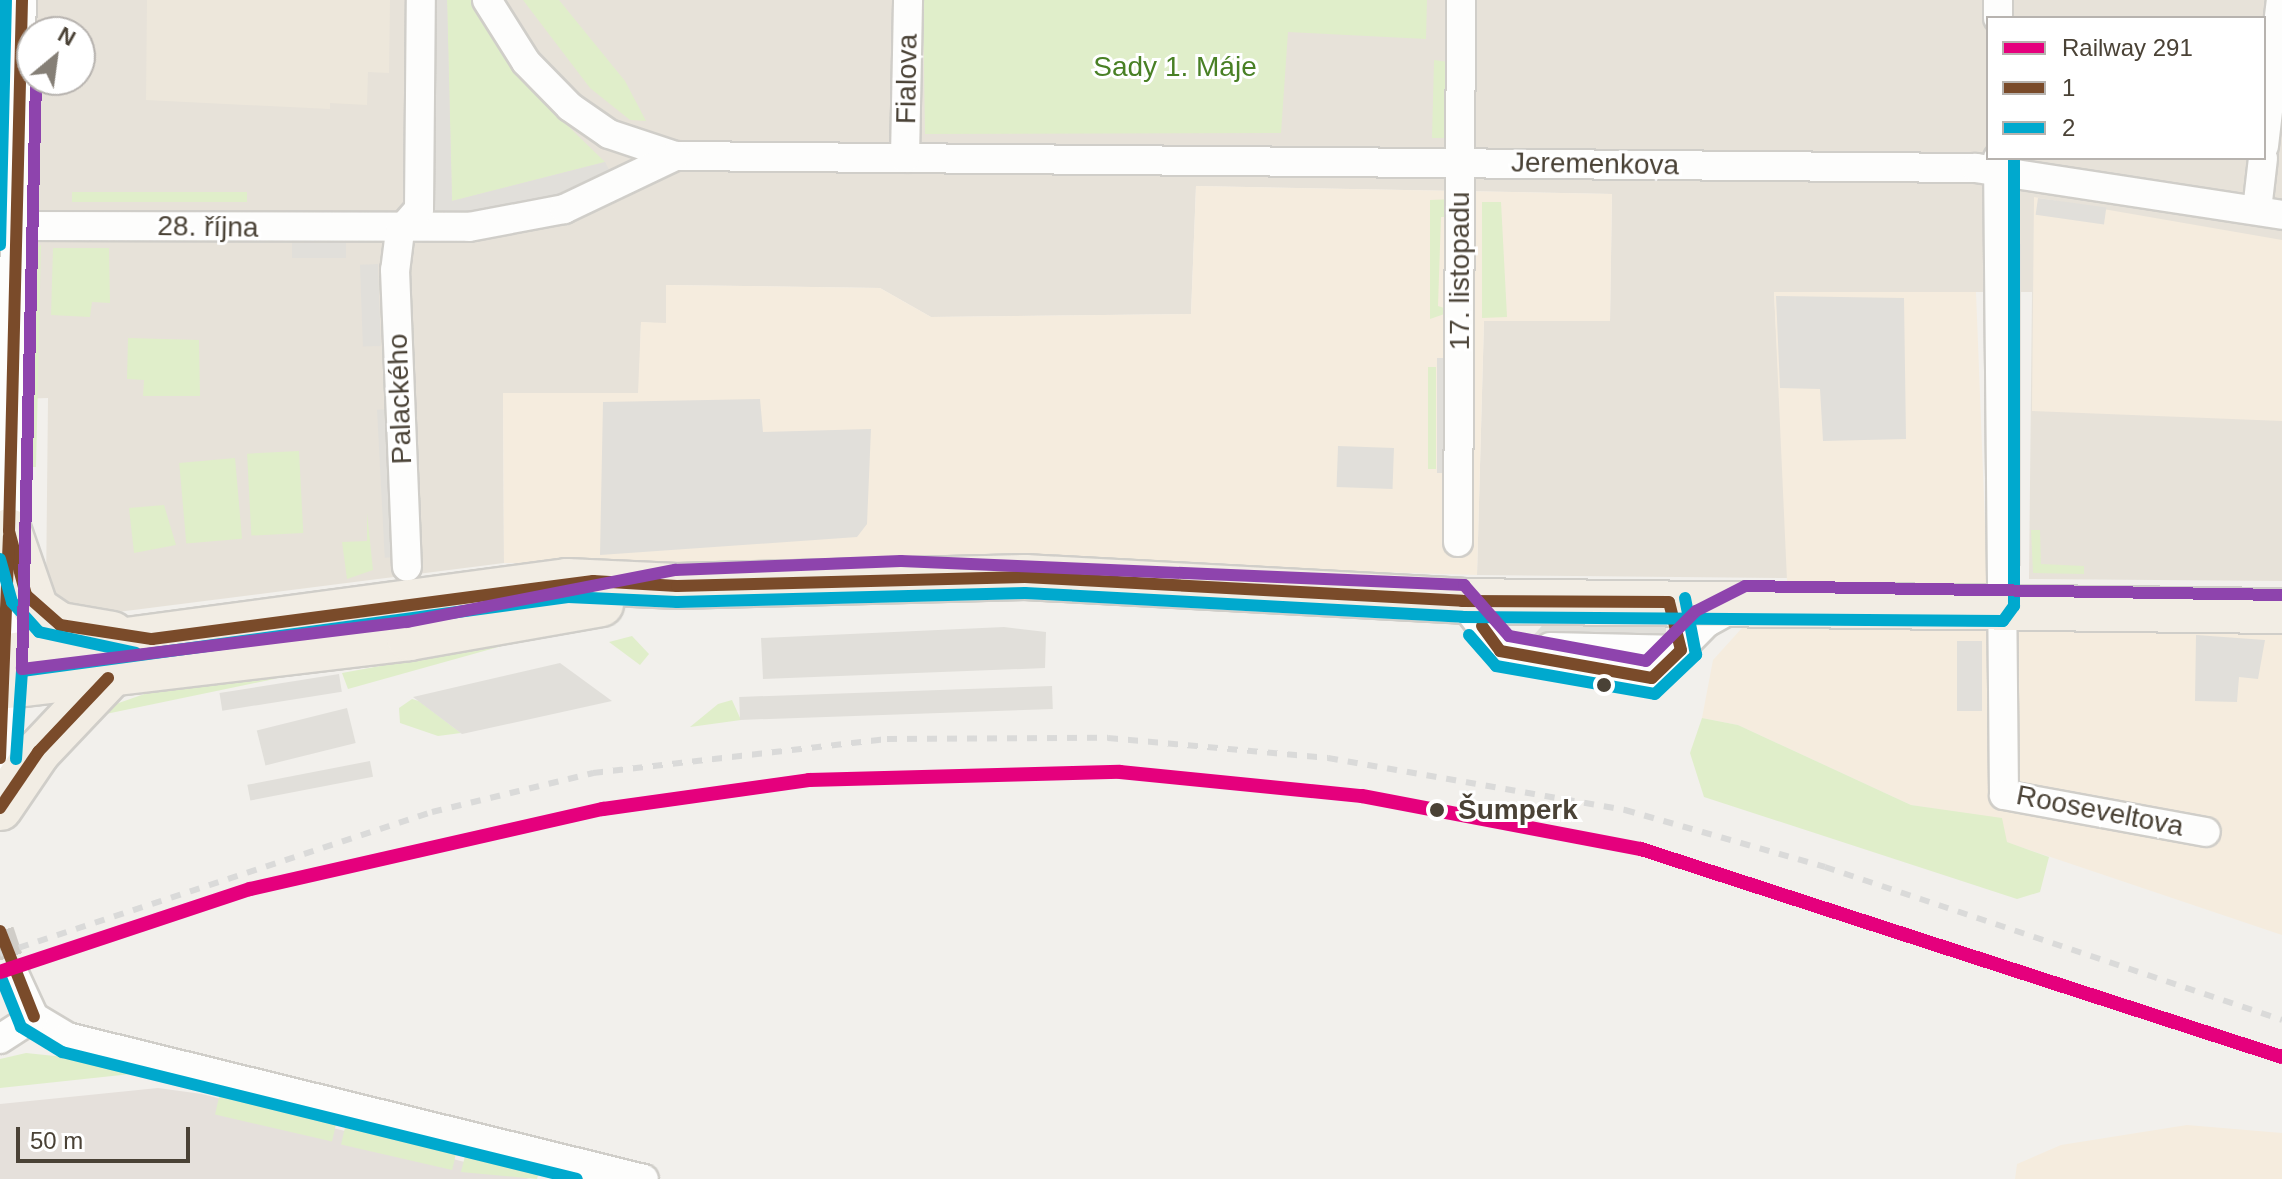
<!DOCTYPE html>
<meta charset="utf-8">
<style>
body{margin:0}
#map{position:relative;width:2282px;height:1179px;overflow:hidden;background:#f2f0ec;font-family:Helvetica,sans-serif}
div>[style]{position:absolute}
[style*='--x']{left:calc(var(--x)*1px);top:calc(var(--y)*1px);width:calc(var(--w)*1px);rotate:calc(var(--a)*1deg)}
.residential>*{inset:0;background:#e7e2d9}
.commercial>*{inset:0;background:#f5ecde}
.industrial>*{inset:0;background:#e5e0db}
.education>*{inset:0;background:#ede7db}
.green>*{inset:0;background:#e0eeca;transform-origin:0 0}
.parking>*{inset:0;background:#e1dfda;transform-origin:0 0}
.street-tunnel>*{height:28px;margin-top:-14px;transform-origin:0;background:repeating-linear-gradient(90deg,#d0cdc8 0 28px,transparent 0 42px)}
.roads{filter:drop-shadow(2px 0 #d0cec9) drop-shadow(-2px 0 #d0cec9) drop-shadow(0 2px #d0cec9) drop-shadow(0 -2px #d0cec9)}
.street>*{height:28px;margin:-14px;padding:0 14px;transform-origin:14px;border-radius:14px;background:#fdfdfc}
.primary>*{height:44px;margin:-22px;padding:0 22px;transform-origin:22px;border-radius:22px;background:#f2ede4}
.rail>*{height:6px;margin-top:-3px;transform-origin:0;background:repeating-linear-gradient(90deg,#dadad9 0 10px,transparent 0 20px)}
.bus-1>*{height:12px;margin:-6px;padding:0 6px;transform-origin:6px;border-radius:6px;background:#7a4b2a}
.bus-2>*{height:12px;margin:-6px;padding:0 6px;transform-origin:6px;border-radius:6px;background:#00a9ce}
.bus-3>*{height:12px;margin:-6px;padding:0 6px;transform-origin:6px;border-radius:6px;background:#8e44ad}
.rail-1>*{height:14px;margin:-7px;padding:0 7px;transform-origin:7px;border-radius:7px;background:#e5007d}
.dots>*{width:22px;height:22px;translate:-50% -50%;box-sizing:border-box;border:4px solid #fff;border-radius:50%}
span{translate:-50% -50%;white-space:nowrap;text-align:center;line-height:1.15;-webkit-text-stroke:6px #fff;paint-order:stroke}
.park-label{font-size:28px;color:#498025}
.street-label{font-size:28px;color:#4a4236}
.stop-label{font-size:28px;color:#4a4236;font-weight:700}
.left{translate:0 -50%;text-align:left}
.legend{position:absolute;left:1986px;top:16px;width:280px;height:144px;box-sizing:border-box;background:#fff;border:2px solid #b7b3af;margin:0;padding:10px 14px;list-style:none;font-size:24px;color:#4a4236}
.legend li{display:flex;align-items:center;gap:16px;height:40px}
.legend b{width:40px;border:2px solid #b7b3af}
.north{position:absolute;left:16px;top:16px;width:80px;height:80px;box-sizing:border-box;background:#fff;border:2px solid #b7b3af;border-radius:50%;rotate:29deg;font-size:22px;font-weight:700;line-height:32px;text-align:center;color:#4a4236}
.north::after{content:'';display:block;margin:auto;width:28px;height:36px;background:#857f76;clip-path:polygon(50% 0,100% 100%,50% 72%,0 100%)}
.scale{position:absolute;left:16px;top:1127px;width:174px;height:36px;box-sizing:border-box;border:4px solid #4a4236;border-top:0;padding-left:10px;font-size:24px;line-height:28px;white-space:nowrap;color:#4a4236;-webkit-text-stroke:6px #fff;paint-order:stroke}
</style>
<div id="map">
<div class="residential">
<i style="clip-path:polygon(evenodd,0 0,2282px 0,2282px 581px,2029px 579px,2032px 292px,1774px 292px,1789px 578px,1477px 575px,1484px 320px,1610px 321px,1612px 194px,1196px 186px,1191px 314px,931px 317px,880px 288px,667px 285px,666px 324px,641px 322px,639px 393px,503px 393px,504px 563px,94px 615px,46px 591px,48px 398px,17px 399px,16px 175px,0 147px,0 0,1988px 18px,2264px 18px,2264px 158px,1988px 158px,1988px 18px,0 0,32px 32px,80px 32px,80px 80px,32px 80px,32px 32px)"></i>
</div>
<div class="commercial">
<i style="clip-path:polygon(1196px 186px,1612px 194px,1610px 321px,1484px 321px,1477px 575px,1015px 561px,504px 563px,503px 393px,638px 393px,641px 322px,666px 323px,666px 285px,880px 288px,931px 317px,1191px 314px)"></i>
<i style="clip-path:polygon(2034px 197px,2282px 240px,2282px 421px,2032px 411px)"></i>
<i style="clip-path:polygon(1774px 292px,1976px 292px,1989px 627px,2282px 631px,2282px 935px,2006px 842px,2001px 819px,1911px 805px,1738px 725px,1702px 718px,1713px 660px,1742px 628px,1789px 625px)"></i>
<i style="clip-path:polygon(2187px 1125px,2282px 1133px,2282px 1179px,2015px 1179px,2017px 1164px,2061px 1145px)"></i>
</div>
<div class="industrial">
<i style="clip-path:polygon(158px 1088px,202px 1094px,530px 1179px,0 1179px,0 1104px)"></i>
</div>
<div class="education">
<i style="clip-path:polygon(147px 0,390px 0,389px 73px,368px 72px,367px 105px,330px 103px,330px 109px,146px 100px)"></i>
</div>
<div class="green">
<i style="clip-path:polygon(0 0,6px 0,0 167px)"></i>
<i style="clip-path:polygon(447px 0,472px 0,532px 91px,605px 162px,452px 201px)"></i>
<i style="clip-path:polygon(523px 0,559px 0,625px 81px,646px 121px,630px 120px,590px 88px)"></i>
<i style="clip-path:polygon(923px 0,1427px 0,1426px 39px,1288px 32px,1281px 133px,925px 134px)"></i>
<i style="clip-path:polygon(1434px 60px,1448px 62px,1451px 138px,1432px 138px)"></i>
<i style="left:72px;top:192px;width:175px;height:10px"></i>
<i style="clip-path:polygon(1455px 199px,1455px 217px,1441px 217px,1438px 306px,1453px 311px,1430px 319px,1430px 200px)"></i>
<i style="clip-path:polygon(1482px 202px,1501px 202px,1507px 317px,1482px 318px)"></i>
<i style="clip-path:polygon(41px 245px,36px 467px,31px 467px,33px 250px)"></i>
<i style="clip-path:polygon(53px 248px,109px 248px,110px 303px,92px 302px,90px 317px,51px 315px)"></i>
<i style="clip-path:polygon(128px 338px,199px 340px,200px 396px,143px 396px,144px 380px,127px 379px)"></i>
<i style="left:1436px;top:367px;width:102px;height:8px;rotate:90deg"></i>
<i style="left:299px;top:451px;width:82px;height:52px;rotate:87deg"></i>
<i style="left:235px;top:458px;width:81px;height:56px;rotate:85deg"></i>
<i style="clip-path:polygon(164px 505px,176px 545px,134px 553px,129px 508px)"></i>
<i style="clip-path:polygon(367px 513px,373px 570px,347px 579px,342px 542px,367px 541px)"></i>
<i style="clip-path:polygon(2031px 530px,2040px 530px,2041px 564px,2084px 566px,2084px 574px,2033px 573px)"></i>
<i style="clip-path:polygon(632px 636px,649px 654px,640px 665px,609px 642px)"></i>
<i style="clip-path:polygon(527px 639px,348px 689px,342px 673px)"></i>
<i style="clip-path:polygon(279px 678px,101px 715px,96px 711px,150px 692px)"></i>
<i style="clip-path:polygon(412px 699px,419px 701px,461px 733px,438px 736px,400px 723px,399px 708px)"></i>
<i style="clip-path:polygon(732px 700px,741px 720px,690px 727px,718px 704px)"></i>
<i style="clip-path:polygon(1702px 718px,1738px 725px,1911px 805px,2002px 818px,2007px 842px,2049px 857px,2040px 892px,2017px 899px,1704px 797px,1690px 753px)"></i>
<i style="clip-path:polygon(26px 1053px,132px 1064px,131px 1074px,0 1088px,0 1059px)"></i>
<i style="left:220px;top:1093px;width:120px;height:22px;rotate:13deg"></i>
<i style="left:346px;top:1123px;width:114px;height:22px;rotate:13deg"></i>
<i style="clip-path:polygon(466px 1152px,539px 1172px,537px 1179px,461px 1172px)"></i>
</div>
<div class="parking">
<i style="clip-path:polygon(430px 0,447px 0,452px 201px,605px 162px,614px 179px,549px 203px,425px 222px)"></i>
<i style="left:2038px;top:198px;width:69px;height:17px;rotate:8deg"></i>
<i style="left:292px;top:243px;width:54px;height:15px"></i>
<i style="left:2011px;top:244px;width:10px;height:322px"></i>
<i style="left:378px;top:264px;width:82px;height:18px;rotate:88deg"></i>
<i style="clip-path:polygon(1776px 296px,1904px 298px,1906px 439px,1823px 441px,1820px 389px,1780px 388px)"></i>
<i style="left:1437px;top:358px;width:16px;height:115px"></i>
<i style="clip-path:polygon(760px 399px,763px 432px,871px 429px,867px 524px,857px 537px,600px 555px,603px 402px)"></i>
<i style="left:393px;top:409px;width:148px;height:16px;rotate:87deg"></i>
<i style="left:1338px;top:446px;width:56px;height:41px;rotate:2deg"></i>
<i style="clip-path:polygon(1666px 617px,1666px 640px,1532px 637px,1547px 620px)"></i>
<i style="clip-path:polygon(1004px 627px,1046px 632px,1045px 668px,763px 679px,761px 638px)"></i>
<i style="clip-path:polygon(2196px 635px,2265px 640px,2258px 679px,2239px 677px,2237px 702px,2195px 701px)"></i>
<i style="left:1957px;top:641px;width:25px;height:70px"></i>
<i style="clip-path:polygon(560px 663px,612px 701px,462px 734px,413px 697px)"></i>
<i style="left:339px;top:674px;width:18px;height:121px;rotate:81deg"></i>
<i style="left:1052px;top:686px;width:23px;height:313px;rotate:88deg"></i>
<i style="left:347px;top:708px;width:36px;height:93px;rotate:76deg"></i>
<i style="left:370px;top:761px;width:16px;height:125px;rotate:79deg"></i>
</div>
<div class="street-tunnel">
<i style="--x:0;--y:931;--w:47;--a:71.6"></i>
</div>
<div class="roads">
<div class="street">
<i style="--x:487;--y:0;--w:73;--a:57.8"></i>
<i style="--x:526;--y:62;--w:63;--a:45.6"></i>
<i style="--x:570;--y:107;--w:47;--a:34.7"></i>
<i style="--x:609;--y:134;--w:70;--a:18.4"></i>
<i style="--x:675;--y:156;--w:1301;--a:0.53"></i>
<i style="--x:1976;--y:168;--w:310;--a:8.7"></i>
<i style="--x:1998;--y:18;--w:18;--a:-90"></i>
<i style="--x:2264;--y:146;--w:147;--a:-83.4"></i>
<i style="--x:905;--y:158;--w:158;--a:-88.9"></i>
<i style="--x:1998;--y:158;--w:637;--a:89.46"></i>
<i style="--x:2004;--y:795;--w:205;--a:10.4"></i>
<i style="--x:2257;--y:210;--w:52;--a:-83.4"></i>
<i style="--x:17;--y:226;--w:452;--a:0.1"></i>
<i style="--x:469;--y:227;--w:97;--a:-10.7"></i>
<i style="--x:564;--y:209;--w:123;--a:-25.5"></i>
<i style="--x:400;--y:231;--w:39;--a:97"></i>
<i style="--x:395;--y:270;--w:297;--a:87.7"></i>
<i style="--x:400;--y:231;--w:29;--a:-49"></i>
<i style="--x:419;--y:209;--w:209;--a:-89.5"></i>
<i style="--x:1458;--y:542;--w:542;--a:-89.68"></i>
<i style="--x:1462;--y:601;--w:63;--a:52.8"></i>
<i style="--x:1500;--y:651;--w:154;--a:10.1"></i>
<i style="--x:1652;--y:678;--w:77;--a:-45.5"></i>
<i style="--x:1706;--y:623;--w:31;--a:-29"></i>
<i style="--x:1550;--y:647;--w:131;--a:1.3"></i>
<i style="--x:0;--y:758;--w:758;--a:-88.34"></i>
<i style="--x:15;--y:976;--w:45;--a:65.1"></i>
<i style="--x:34;--y:1017;--w:39;--a:31"></i>
<i style="--x:67;--y:1037;--w:594;--a:13.83"></i>
<i style="--x:0;--y:1039;--w:40;--a:-32.9"></i>
</div>
<div class="primary">
<i style="--x:9;--y:531;--w:83;--a:70.9"></i>
<i style="--x:36;--y:609;--w:29;--a:34"></i>
<i style="--x:60;--y:625;--w:53;--a:9.8"></i>
<i style="--x:0;--y:657;--w:572;--a:-7.63"></i>
<i style="--x:567;--y:581;--w:110;--a:2.6"></i>
<i style="--x:677;--y:586;--w:348;--a:-1.5"></i>
<i style="--x:1025;--y:577;--w:438;--a:3.1"></i>
<i style="--x:1462;--y:601;--w:820;--a:0.7"></i>
<i style="--x:0;--y:687;--w:412;--a:-6.8"></i>
<i style="--x:409;--y:638;--w:195;--a:-10"></i>
<i style="--x:0;--y:808;--w:68;--a:-55.8"></i>
<i style="--x:38;--y:752;--w:102;--a:-46.6"></i>
</div>
</div>
<div class="rail">
<i style="--x:0;--y:954;--w:455;--a:-18.2"></i>
<i style="--x:432;--y:812;--w:166;--a:-13.6"></i>
<i style="--x:593;--y:773;--w:296;--a:-6.6"></i>
<i style="--x:887;--y:739;--w:221;--a:-0.3"></i>
<i style="--x:1108;--y:738;--w:221;--a:5.2"></i>
<i style="--x:1328;--y:758;--w:302;--a:9.9"></i>
<i style="--x:1625;--y:810;--w:208;--a:15.9"></i>
<i style="--x:1825;--y:867;--w:482;--a:18.5"></i>
</div>
<div class="bus-1">
<i style="--x:22;--y:0;--w:531;--a:91.4"></i>
<i style="--x:9;--y:531;--w:66;--a:75.1"></i>
<i style="--x:26;--y:595;--w:45;--a:41.4"></i>
<i style="--x:60;--y:625;--w:93;--a:8.7"></i>
<i style="--x:152;--y:639;--w:445;--a:-7.5"></i>
<i style="--x:593;--y:581;--w:84;--a:3.4"></i>
<i style="--x:677;--y:586;--w:348;--a:-1.5"></i>
<i style="--x:1025;--y:577;--w:438;--a:3.1"></i>
<i style="--x:1462;--y:601;--w:207;--a:0.3"></i>
<i style="--x:1482;--y:626;--w:31;--a:54"></i>
<i style="--x:1500;--y:651;--w:154;--a:10.1"></i>
<i style="--x:1652;--y:678;--w:40;--a:-44"></i>
<i style="--x:1681;--y:650;--w:49;--a:-104"></i>
<i style="--x:0;--y:758;--w:222;--a:-87.7"></i>
<i style="--x:0;--y:808;--w:68;--a:-55.8"></i>
<i style="--x:38;--y:752;--w:102;--a:-46.6"></i>
<i style="--x:0;--y:931;--w:92;--a:68.4"></i>
</div>
<div class="bus-2">
<i style="--x:0;--y:245;--w:245;--a:-88.6"></i>
<i style="--x:0;--y:559;--w:45;--a:74.4"></i>
<i style="--x:12;--y:602;--w:40;--a:48"></i>
<i style="--x:39;--y:632;--w:99;--a:12.2"></i>
<i style="--x:1469;--y:635;--w:41;--a:48.9"></i>
<i style="--x:1496;--y:666;--w:161;--a:10"></i>
<i style="--x:1655;--y:694;--w:57;--a:-43.6"></i>
<i style="--x:1696;--y:655;--w:58;--a:-100.9"></i>
<i style="--x:16;--y:759;--w:88;--a:-86.1"></i>
<i style="--x:22;--y:671;--w:551;--a:-7.72"></i>
<i style="--x:568;--y:597;--w:109;--a:2.6"></i>
<i style="--x:677;--y:602;--w:348;--a:-1.5"></i>
<i style="--x:1025;--y:593;--w:438;--a:3.1"></i>
<i style="--x:1462;--y:617;--w:541;--a:0.42"></i>
<i style="--x:2003;--y:621;--w:19;--a:-54"></i>
<i style="--x:2014;--y:606;--w:448;--a:-90"></i>
<i style="--x:0;--y:975;--w:56;--a:68"></i>
<i style="--x:21;--y:1027;--w:48;--a:31.4"></i>
<i style="--x:62;--y:1052;--w:530;--a:13.85"></i>
</div>
<div class="bus-3">
<i style="--x:36;--y:80;--w:589;--a:91.36"></i>
<i style="--x:22;--y:669;--w:388;--a:-7"></i>
<i style="--x:407;--y:622;--w:273;--a:-11"></i>
<i style="--x:675;--y:570;--w:226;--a:-2.3"></i>
<i style="--x:901;--y:561;--w:564;--a:2.44"></i>
<i style="--x:1464;--y:585;--w:68;--a:48.6"></i>
<i style="--x:1509;--y:636;--w:139;--a:10.3"></i>
<i style="--x:1646;--y:661;--w:71;--a:-45"></i>
<i style="--x:1696;--y:611;--w:55;--a:-27"></i>
<i style="--x:1745;--y:586;--w:537;--a:0.96"></i>
</div>
<div class="rail-1">
<i style="--x:0;--y:972;--w:263;--a:-18.4"></i>
<i style="--x:250;--y:889;--w:362;--a:-12.8"></i>
<i style="--x:603;--y:809;--w:208;--a:-8"></i>
<i style="--x:809;--y:780;--w:311;--a:-1.5"></i>
<i style="--x:1120;--y:772;--w:243;--a:5.7"></i>
<i style="--x:1362;--y:796;--w:284;--a:10.8"></i>
<i style="--x:1641;--y:849;--w:674;--a:17.98"></i>
</div>
<div class="dots">
<i style="left:1604px;top:685px;background:#4a4236"></i>
<i style="left:1437px;top:810px;background:#4a4236"></i>
</div>
<div class="park-label">
<span style="left:1175px;top:67px">Sady 1. Máje</span>
</div>
<div class="street-label">
<span style="left:907px;top:79px;rotate:-89deg">Fialova</span>
<span style="left:1595px;top:164px;rotate:1deg">Jeremenkova</span>
<span style="left:208px;top:227px;rotate:1deg">28. října</span>
<span style="left:1460px;top:271px;rotate:-90deg">17. listopadu</span>
<span style="left:400px;top:399px;rotate:-92deg">Palackého</span>
<span style="left:2100px;top:811px;rotate:11deg">Rooseveltova</span>
</div>
<div class="stop-label">
<span class="left" style="left:1458px;top:810px">Šumperk</span>
</div>
<ul class="legend">
<li><b style="height:10px;background:#e5007d"></b>Railway 291</li>
<li><b style="height:10px;background:#7a4b2a"></b>1</li>
<li><b style="height:10px;background:#00a9ce"></b>2</li>
</ul>
<div class="north">N</div>
<div class="scale">50 m</div>
</div>
